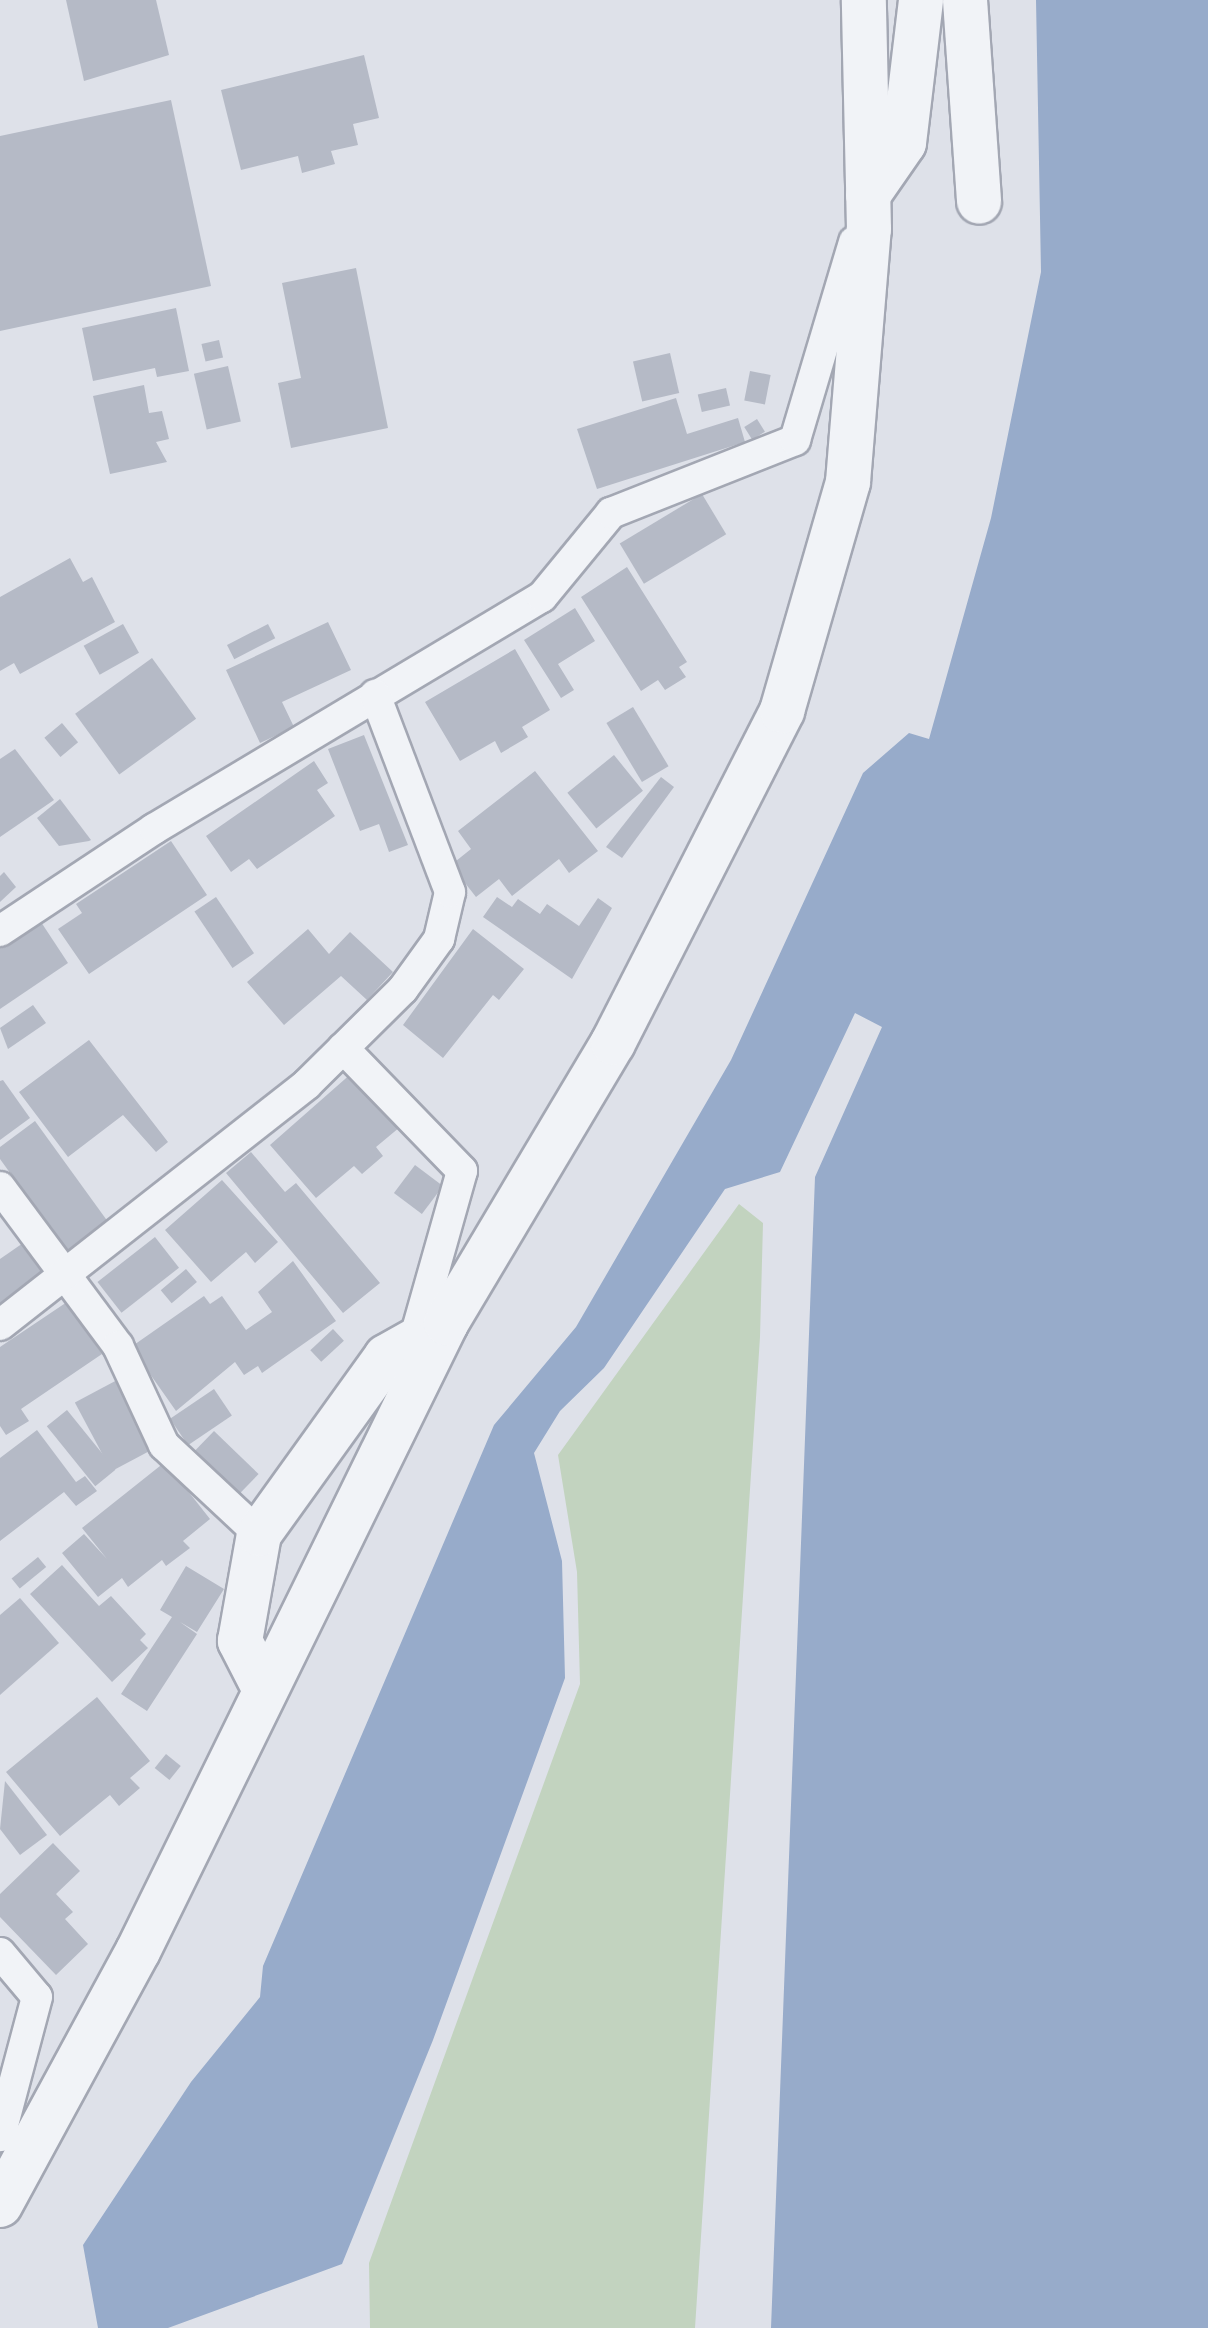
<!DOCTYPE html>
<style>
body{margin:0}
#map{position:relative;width:1208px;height:2328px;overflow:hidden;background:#dee1e9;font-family:Figtree,sans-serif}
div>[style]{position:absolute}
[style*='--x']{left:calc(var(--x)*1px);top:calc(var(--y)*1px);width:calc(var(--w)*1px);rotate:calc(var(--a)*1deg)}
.green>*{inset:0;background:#c2d3bf}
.water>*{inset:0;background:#97abca}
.building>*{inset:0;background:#b5bac6;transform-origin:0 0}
.roads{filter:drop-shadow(2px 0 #a3a7b3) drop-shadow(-2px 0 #a3a7b3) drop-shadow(0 2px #a3a7b3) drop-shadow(0 -2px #a3a7b3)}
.service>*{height:30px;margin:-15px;padding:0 15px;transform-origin:15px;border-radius:15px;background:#f1f3f7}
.minor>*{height:44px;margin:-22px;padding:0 22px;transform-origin:22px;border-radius:22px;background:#f1f3f7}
span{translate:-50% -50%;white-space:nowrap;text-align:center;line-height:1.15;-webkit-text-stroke:6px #eef0f6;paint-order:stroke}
</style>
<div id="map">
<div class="green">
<i style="clip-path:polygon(739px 1204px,763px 1223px,760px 1337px,695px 2328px,370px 2328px,369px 2263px,580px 1684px,577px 1572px,558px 1455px)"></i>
</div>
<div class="water">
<i style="clip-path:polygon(1036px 0,1208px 0,1208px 2328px,771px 2328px,815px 1177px,882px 1027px,855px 1013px,780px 1172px,725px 1189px,604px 1368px,560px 1411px,534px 1453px,562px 1561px,565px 1678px,433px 2040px,342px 2264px,168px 2328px,98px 2328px,83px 2245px,191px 2082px,260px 1997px,263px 1966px,494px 1425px,576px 1327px,731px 1060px,863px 773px,909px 733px,929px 739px,991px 518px,1041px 272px)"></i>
</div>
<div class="building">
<i style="clip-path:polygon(66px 0,156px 0,169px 55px,84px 81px)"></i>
<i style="clip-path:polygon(364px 55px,379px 118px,353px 124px,358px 145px,331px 151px,335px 164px,302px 173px,298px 156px,241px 170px,221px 90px)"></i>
<i style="clip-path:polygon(171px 100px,211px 286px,0 331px,0 136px)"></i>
<i style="clip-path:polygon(356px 268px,388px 428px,291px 448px,278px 383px,301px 378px,282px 283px)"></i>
<i style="clip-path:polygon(176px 308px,189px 371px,157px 377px,155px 368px,93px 381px,82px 328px)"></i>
<i style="left:219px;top:340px;width:18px;height:18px;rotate:77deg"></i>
<i style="left:670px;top:353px;width:41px;height:38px;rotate:77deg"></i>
<i style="left:228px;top:366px;width:57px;height:35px;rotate:77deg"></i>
<i style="left:750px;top:371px;width:21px;height:30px;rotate:11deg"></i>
<i style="clip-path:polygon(144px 385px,149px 413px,162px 411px,169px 439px,156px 442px,167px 462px,110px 474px,93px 396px)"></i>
<i style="left:726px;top:388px;width:18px;height:29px;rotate:77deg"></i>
<i style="clip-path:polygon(676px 398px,687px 434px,738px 418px,745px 442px,597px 489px,577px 429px)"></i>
<i style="left:757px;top:419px;width:15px;height:15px;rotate:58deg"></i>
<i style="left:702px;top:494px;width:47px;height:96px;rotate:59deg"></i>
<i style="clip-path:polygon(70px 558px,83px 582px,92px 577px,115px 622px,20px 674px,14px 663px,0 671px,0 597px)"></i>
<i style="clip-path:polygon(627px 567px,687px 662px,679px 667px,686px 677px,665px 690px,658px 680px,641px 691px,581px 597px)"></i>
<i style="clip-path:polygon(575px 608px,595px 641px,558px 664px,574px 690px,561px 698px,524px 640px)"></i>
<i style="clip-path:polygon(328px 622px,351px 670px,282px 702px,294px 727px,260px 743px,226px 670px)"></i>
<i style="left:123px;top:624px;width:33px;height:45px;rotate:61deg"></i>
<i style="left:268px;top:624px;width:16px;height:46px;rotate:63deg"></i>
<i style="clip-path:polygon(515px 649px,550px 710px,522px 727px,528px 737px,501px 753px,495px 741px,460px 761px,425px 702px)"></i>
<i style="left:152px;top:658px;width:75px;height:95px;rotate:54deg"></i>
<i style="left:633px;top:707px;width:69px;height:31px;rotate:59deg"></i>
<i style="left:62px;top:723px;width:25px;height:23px;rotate:50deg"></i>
<i style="clip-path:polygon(364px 735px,408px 845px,389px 852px,379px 824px,360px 831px,328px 749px)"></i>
<i style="clip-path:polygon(15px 749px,54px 800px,0 837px,0 759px)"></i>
<i style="left:614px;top:755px;width:46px;height:60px;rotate:51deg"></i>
<i style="clip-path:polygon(314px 761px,328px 783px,317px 790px,335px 816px,257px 869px,249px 859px,231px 872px,206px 836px)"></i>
<i style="clip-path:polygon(535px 771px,598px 851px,569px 873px,559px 859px,512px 896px,499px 879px,476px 897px,451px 865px,471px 849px,458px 831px)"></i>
<i style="clip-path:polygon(661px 777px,674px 787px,622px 858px,606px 847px)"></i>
<i style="clip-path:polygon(60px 799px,91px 840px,89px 841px,59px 846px,37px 818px)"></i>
<i style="clip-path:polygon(171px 841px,207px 895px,89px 974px,58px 929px,82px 913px,76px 904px)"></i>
<i style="clip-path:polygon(4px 872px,16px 887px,0 902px,0 876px)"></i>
<i style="left:216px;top:897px;width:68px;height:26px;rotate:56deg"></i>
<i style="clip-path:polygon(497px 897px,512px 907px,518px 899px,540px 914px,547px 904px,579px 926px,598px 898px,612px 908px,572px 979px,483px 917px)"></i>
<i style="clip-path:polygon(39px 919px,68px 963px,0 1009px,0 945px)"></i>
<i style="clip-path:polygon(308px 929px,329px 954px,350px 932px,393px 972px,367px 1000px,341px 976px,284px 1025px,247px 982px)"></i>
<i style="clip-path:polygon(473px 929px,524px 969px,499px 1000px,493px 995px,443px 1058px,403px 1025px)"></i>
<i style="clip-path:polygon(33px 1005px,46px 1023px,8px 1049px,0 1028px)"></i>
<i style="clip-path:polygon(89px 1040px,168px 1142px,156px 1152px,123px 1115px,68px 1157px,19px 1092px)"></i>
<i style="clip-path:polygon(353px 1072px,400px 1127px,376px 1147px,383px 1156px,362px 1174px,354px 1166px,316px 1198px,270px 1145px)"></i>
<i style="clip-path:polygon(3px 1080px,30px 1118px,0 1140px,0 1081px)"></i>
<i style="clip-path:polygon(35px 1121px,111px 1226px,69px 1255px,0 1159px,0 1147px)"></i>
<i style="clip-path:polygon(251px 1152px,285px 1192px,296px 1183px,380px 1283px,343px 1313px,226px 1173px)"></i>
<i style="left:415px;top:1165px;width:35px;height:35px;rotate:37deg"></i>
<i style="clip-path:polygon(222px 1180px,278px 1242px,255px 1263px,246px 1252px,211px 1282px,165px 1230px)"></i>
<i style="left:155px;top:1237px;width:39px;height:73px;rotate:52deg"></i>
<i style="clip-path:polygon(26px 1241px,49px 1273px,0 1304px,0 1259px)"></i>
<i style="clip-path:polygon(293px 1261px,336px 1321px,262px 1373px,258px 1366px,244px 1375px,235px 1362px,176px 1411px,131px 1347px,204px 1296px,210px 1304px,222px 1296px,246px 1330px,272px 1312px,258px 1292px)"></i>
<i style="left:186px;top:1269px;width:17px;height:33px;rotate:50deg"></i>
<i style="clip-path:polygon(67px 1302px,102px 1354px,21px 1409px,29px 1421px,6px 1435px,0 1426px,0 1347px)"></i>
<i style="left:333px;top:1329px;width:16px;height:31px;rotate:47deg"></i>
<i style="left:119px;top:1379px;width:78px;height:50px;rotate:62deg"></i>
<i style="left:214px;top:1389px;width:32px;height:53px;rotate:56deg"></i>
<i style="left:67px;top:1410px;width:77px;height:26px;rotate:51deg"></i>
<i style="clip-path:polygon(37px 1430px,76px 1482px,85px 1476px,97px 1491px,76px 1506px,64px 1492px,0 1541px,0 1458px)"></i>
<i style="left:214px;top:1431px;width:62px;height:32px;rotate:44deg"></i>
<i style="clip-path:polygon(165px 1462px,210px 1519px,183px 1541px,190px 1548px,166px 1566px,162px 1560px,128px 1587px,122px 1578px,98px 1597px,62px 1553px,84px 1534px,107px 1559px,82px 1528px)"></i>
<i style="left:38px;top:1557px;width:13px;height:34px;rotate:51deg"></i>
<i style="clip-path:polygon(62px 1565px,99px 1606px,111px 1596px,146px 1634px,140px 1640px,148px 1648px,112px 1682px,30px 1594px)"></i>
<i style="clip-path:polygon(186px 1566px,224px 1589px,197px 1632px,180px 1622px,197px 1634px,147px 1711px,121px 1694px,172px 1617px,160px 1610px)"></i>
<i style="clip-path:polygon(20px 1598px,59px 1643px,0 1695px,0 1615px)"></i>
<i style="clip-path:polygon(97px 1697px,150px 1761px,130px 1778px,140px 1788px,119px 1806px,110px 1795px,60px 1836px,6px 1772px)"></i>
<i style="left:166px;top:1754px;width:19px;height:18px;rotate:39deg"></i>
<i style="clip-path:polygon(5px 1781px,47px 1835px,20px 1855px,0 1829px)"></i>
<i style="clip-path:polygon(53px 1843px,80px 1871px,56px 1894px,73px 1912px,65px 1919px,88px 1944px,56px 1975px,0 1917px,0 1894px)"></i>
</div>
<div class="roads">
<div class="service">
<i style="--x:0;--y:931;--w:185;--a:-33.5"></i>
<i style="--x:154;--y:829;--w:452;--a:-30.9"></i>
<i style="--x:542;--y:597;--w:109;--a:-50.6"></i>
<i style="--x:611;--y:513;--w:198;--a:-21.6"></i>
<i style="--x:795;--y:440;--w:207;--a:-73.4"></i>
<i style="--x:343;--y:1048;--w:171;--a:45.9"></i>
<i style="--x:462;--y:1171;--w:177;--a:105.8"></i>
<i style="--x:0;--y:1187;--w:198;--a:53.4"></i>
<i style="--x:118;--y:1346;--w:109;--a:65.1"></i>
<i style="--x:164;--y:1445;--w:130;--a:43.1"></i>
<i style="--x:0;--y:1325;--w:390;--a:-38.1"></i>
<i style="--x:307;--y:1084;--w:135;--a:-44.7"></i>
<i style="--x:403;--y:989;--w:62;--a:-54.2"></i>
<i style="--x:439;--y:939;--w:48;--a:-76.8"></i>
<i style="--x:450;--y:892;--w:211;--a:-110.8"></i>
<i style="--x:0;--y:1953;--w:57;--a:49.9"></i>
<i style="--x:37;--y:1997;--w:144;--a:104.9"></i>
</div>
<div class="minor">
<i style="--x:965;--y:0;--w:202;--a:86"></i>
<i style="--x:868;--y:195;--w:63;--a:-55.3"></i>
<i style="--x:904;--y:143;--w:144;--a:-83.2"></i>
<i style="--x:264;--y:1688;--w:53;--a:-117.1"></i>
<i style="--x:240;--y:1641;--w:109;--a:-79.9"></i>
<i style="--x:259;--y:1534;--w:218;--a:-54.3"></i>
<i style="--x:386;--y:1357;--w:69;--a:-29.5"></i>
<i style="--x:0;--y:2205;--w:289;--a:-61.5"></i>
<i style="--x:138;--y:1951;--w:699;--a:-63.87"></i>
<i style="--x:446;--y:1323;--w:326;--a:-59.2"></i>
<i style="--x:613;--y:1043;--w:373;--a:-63"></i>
<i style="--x:782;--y:711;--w:238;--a:-73.9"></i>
<i style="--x:848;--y:482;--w:254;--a:-85.3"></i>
<i style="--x:869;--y:229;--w:229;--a:-91.3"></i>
</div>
</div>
</div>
